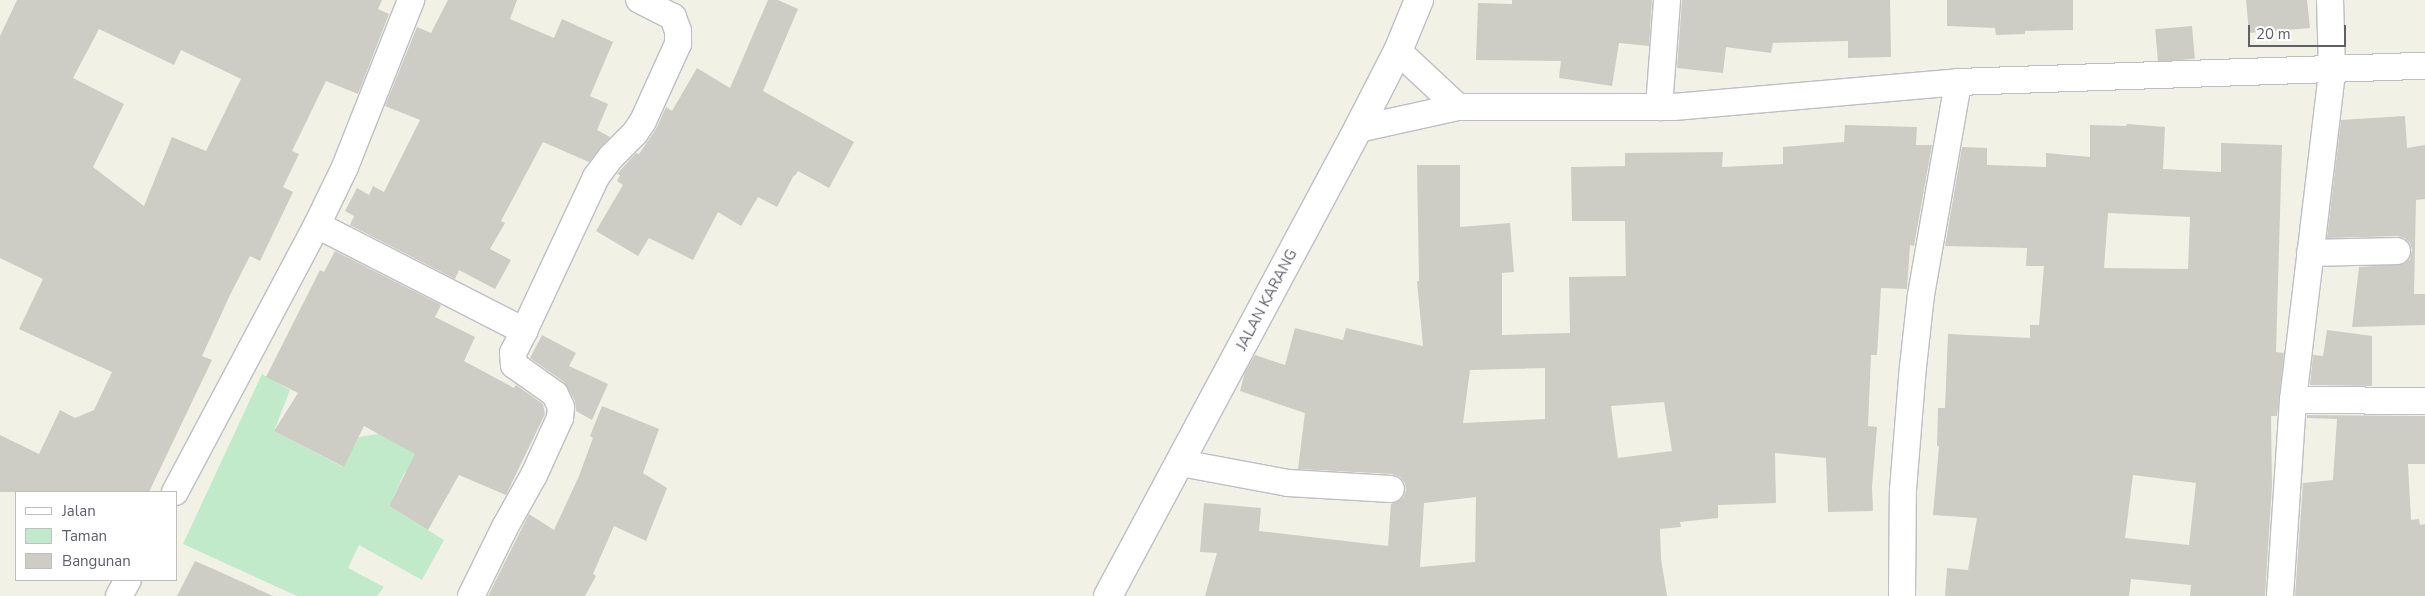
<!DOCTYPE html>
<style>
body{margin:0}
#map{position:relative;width:2425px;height:596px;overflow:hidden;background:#f1f1e6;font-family:"Nunito Sans",sans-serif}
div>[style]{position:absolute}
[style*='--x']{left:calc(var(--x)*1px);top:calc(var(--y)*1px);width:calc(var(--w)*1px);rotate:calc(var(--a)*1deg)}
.green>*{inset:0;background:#c1eaca}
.building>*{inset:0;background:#cecdc5;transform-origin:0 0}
.roads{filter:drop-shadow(1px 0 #bebfc6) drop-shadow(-1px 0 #bebfc6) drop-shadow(0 1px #bebfc6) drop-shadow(0 -1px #bebfc6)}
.minor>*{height:26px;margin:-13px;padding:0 13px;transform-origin:13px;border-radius:13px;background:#fff}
.secondary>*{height:28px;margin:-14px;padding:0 14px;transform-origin:14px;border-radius:14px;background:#fff}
span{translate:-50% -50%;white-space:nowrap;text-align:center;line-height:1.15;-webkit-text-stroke:4px #fff;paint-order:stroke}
.street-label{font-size:15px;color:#5e6068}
.legend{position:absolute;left:15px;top:491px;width:162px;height:90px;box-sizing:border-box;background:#fff;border:1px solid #bfbfc3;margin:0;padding:6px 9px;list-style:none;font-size:15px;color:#5e6068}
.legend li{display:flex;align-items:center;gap:10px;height:25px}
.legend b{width:25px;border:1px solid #bfbfc3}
.scale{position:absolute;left:2248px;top:25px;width:98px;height:22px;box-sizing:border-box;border:2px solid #5e6068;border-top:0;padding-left:6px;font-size:15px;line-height:18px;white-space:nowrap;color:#5e6068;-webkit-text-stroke:4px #fff;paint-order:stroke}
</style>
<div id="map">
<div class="green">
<i style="clip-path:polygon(262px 374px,290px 390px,274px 431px,343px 467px,359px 437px,377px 434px,382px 428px,455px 476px,449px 494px,405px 472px,389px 506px,444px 540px,422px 580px,359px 545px,348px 568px,384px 587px,377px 596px,297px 596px,183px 544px)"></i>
</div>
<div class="building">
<i style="clip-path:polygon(evenodd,17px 0,382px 0,378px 9px,389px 14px,358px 94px,326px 81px,292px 151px,299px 154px,283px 187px,293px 192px,260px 261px,250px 256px,231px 293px,202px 356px,212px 360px,149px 492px,0 492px,0 435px,39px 454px,60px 410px,75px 418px,94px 410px,112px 372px,19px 329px,43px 279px,0 258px,0 36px,17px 0,99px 29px,174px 65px,181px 50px,241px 79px,206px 151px,172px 137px,144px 206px,93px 167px,124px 104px,73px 78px,99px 29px)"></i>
<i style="clip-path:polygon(448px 0,517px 0,510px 19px,554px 38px,562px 19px,613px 42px,590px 96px,608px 104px,597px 130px,610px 137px,589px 162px,543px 142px,501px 221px,505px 223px,490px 249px,511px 260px,495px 289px,459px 270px,455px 279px,350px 225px,354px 216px,345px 211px,357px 188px,369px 195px,373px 186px,384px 192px,420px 120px,385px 106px,417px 27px,431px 33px)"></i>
<i style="clip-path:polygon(768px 0,778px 0,798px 9px,763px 91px,854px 142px,829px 188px,798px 171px,795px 176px,794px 175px,777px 207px,758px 197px,741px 226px,718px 212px,693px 260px,649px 238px,638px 256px,596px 231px,623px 185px,617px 181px,620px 175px,617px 174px,636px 153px,639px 154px,656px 129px,666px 107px,672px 111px,697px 68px,730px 88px)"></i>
<i style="clip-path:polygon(1512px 0,1652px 0,1649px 46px,1619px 43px,1612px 86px,1559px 78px,1561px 61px,1476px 60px,1478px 3px,1512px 4px)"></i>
<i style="clip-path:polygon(1682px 0,1890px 0,1891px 57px,1848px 58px,1848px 41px,1773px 43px,1771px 53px,1726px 47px,1723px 73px,1677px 68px)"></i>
<i style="clip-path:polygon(1947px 0,2073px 0,2073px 30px,2025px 31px,2025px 34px,1996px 35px,1995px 28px,1947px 26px)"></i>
<i style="clip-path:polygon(2246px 0,2307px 0,2310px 28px,2249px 33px)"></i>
<i style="left:2192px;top:26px;width:33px;height:37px;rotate:85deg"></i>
<i style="clip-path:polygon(2405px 116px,2407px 148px,2425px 145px,2425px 199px,2416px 200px,2414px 294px,2425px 294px,2425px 325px,2352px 327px,2359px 267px,2404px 264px,2410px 259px,2412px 250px,2410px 243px,2405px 238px,2397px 236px,2327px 238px,2341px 120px)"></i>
<i style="clip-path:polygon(evenodd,2127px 124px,2165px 127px,2163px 169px,2221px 172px,2221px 143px,2282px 145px,2276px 352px,2284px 353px,2277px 416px,2271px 416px,2272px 486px,2265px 596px,2190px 596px,2191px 585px,2131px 579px,2129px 596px,1945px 596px,1947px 568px,1968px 570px,1977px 518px,1933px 515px,1939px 446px,1937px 446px,1938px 408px,1945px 408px,1948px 334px,2030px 338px,2030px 325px,2039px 325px,2044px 266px,2026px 266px,2027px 248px,1945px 246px,1962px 147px,1987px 148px,1987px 165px,2046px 167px,2046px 153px,2090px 157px,2090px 125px,2126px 126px,2127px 124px,2108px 213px,2190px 217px,2188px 269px,2104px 268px,2108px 213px,2127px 124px,2133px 475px,2196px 483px,2189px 545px,2125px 538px,2133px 475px)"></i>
<i style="clip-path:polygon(evenodd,1845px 125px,1917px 127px,1916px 145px,1932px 145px,1914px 246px,1910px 245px,1907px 289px,1881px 288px,1877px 355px,1871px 355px,1868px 426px,1877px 427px,1872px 487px,1873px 511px,1828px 512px,1826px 458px,1775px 453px,1776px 503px,1718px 505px,1718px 518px,1680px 522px,1681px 527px,1660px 529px,1661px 559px,1667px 596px,1205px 596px,1217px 553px,1200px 552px,1204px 503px,1261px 508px,1259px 531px,1388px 546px,1391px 504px,1403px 498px,1406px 490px,1405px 483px,1400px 477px,1392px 474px,1298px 469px,1305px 413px,1240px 391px,1245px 372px,1255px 355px,1285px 365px,1295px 328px,1343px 340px,1346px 328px,1423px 346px,1417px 281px,1419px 281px,1417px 165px,1460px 165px,1460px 227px,1510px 223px,1514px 272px,1502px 273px,1502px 335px,1570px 333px,1569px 277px,1626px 276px,1625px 221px,1572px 221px,1571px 167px,1625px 166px,1625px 153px,1723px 152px,1722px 167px,1783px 164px,1783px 147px,1844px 142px,1845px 125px,1545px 368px,1545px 419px,1463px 423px,1470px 370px,1545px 368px,1845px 125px,1664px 402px,1672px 451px,1618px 458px,1611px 406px,1664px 402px,1845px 125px,1476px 497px,1475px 562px,1420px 567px,1424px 503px,1476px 497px)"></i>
<i style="clip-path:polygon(335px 251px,441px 305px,435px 317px,475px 337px,464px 361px,514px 388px,516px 385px,543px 404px,545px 414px,506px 495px,459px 475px,428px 530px,389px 506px,415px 454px,364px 426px,344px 467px,274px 431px,298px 393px,266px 377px,320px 270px,324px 272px)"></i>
<i style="clip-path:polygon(2327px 330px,2372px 336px,2372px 386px,2310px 385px,2313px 355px,2323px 356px)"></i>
<i style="clip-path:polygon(542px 335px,576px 353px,569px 366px,608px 384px,592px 420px,576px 411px,575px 401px,564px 382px,530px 358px)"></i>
<i style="clip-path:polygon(602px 406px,659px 429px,643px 473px,667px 488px,646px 541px,614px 526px,593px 574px,596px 576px,585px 596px,488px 596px,529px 514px,554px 530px,579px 476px,593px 438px,590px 436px)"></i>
<i style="clip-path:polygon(2307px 415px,2425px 416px,2425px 464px,2408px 464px,2411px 520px,2419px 519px,2420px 525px,2425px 524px,2425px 596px,2295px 596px,2303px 483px,2333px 480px,2337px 419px,2307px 418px)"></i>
<i style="clip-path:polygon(195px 561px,220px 572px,273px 596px,177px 596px)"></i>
</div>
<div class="roads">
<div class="minor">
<i style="--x:1398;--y:51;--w:82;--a:43"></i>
<i style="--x:1659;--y:107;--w:107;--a:-85.7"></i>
<i style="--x:1358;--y:129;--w:102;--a:-12.4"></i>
<i style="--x:1458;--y:107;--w:216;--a:0"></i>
<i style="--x:1674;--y:107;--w:285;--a:-5"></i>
<i style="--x:1958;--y:82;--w:467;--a:-2"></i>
<i style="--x:317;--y:225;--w:233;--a:27.1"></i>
<i style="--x:524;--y:331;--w:170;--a:-64.9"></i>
<i style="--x:596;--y:177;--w:25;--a:-53"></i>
<i style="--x:611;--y:157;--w:34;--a:-45"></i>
<i style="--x:635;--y:133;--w:14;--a:-56"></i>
<i style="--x:643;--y:121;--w:85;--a:-65.6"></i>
<i style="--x:678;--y:44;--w:13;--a:-90"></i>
<i style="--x:678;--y:31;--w:15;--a:-110"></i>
<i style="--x:673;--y:17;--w:38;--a:-153"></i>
<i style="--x:2310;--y:253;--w:87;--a:-1.3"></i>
<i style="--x:2293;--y:400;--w:132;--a:0.4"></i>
<i style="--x:1181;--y:463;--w:109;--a:10.6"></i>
<i style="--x:1288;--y:483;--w:103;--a:3.3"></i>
<i style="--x:175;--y:492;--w:302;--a:-62"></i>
<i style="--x:317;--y:225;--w:64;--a:-64.2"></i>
<i style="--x:345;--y:167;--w:180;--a:-68.4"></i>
<i style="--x:119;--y:596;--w:18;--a:-61"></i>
<i style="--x:471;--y:596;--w:77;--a:-63.8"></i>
<i style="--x:505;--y:527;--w:60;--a:-60.9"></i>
<i style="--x:534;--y:475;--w:63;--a:-65.5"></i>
<i style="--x:560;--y:418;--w:11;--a:-85"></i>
<i style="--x:561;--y:407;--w:14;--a:-115"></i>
<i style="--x:555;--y:394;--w:50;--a:-144.7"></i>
<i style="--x:514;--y:365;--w:12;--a:-95"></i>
<i style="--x:513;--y:353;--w:25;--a:-63"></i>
<i style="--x:1902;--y:596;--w:106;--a:-89.5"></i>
<i style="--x:1903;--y:490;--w:123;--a:-85.4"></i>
<i style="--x:1913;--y:367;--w:72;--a:-83.7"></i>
<i style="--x:1921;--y:295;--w:216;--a:-80.1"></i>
<i style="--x:2280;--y:596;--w:196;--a:-86.2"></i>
<i style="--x:2293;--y:400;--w:331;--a:-83.2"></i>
<i style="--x:2332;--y:71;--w:71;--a:-91.6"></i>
</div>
<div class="secondary">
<i style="--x:1108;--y:596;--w:530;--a:-61.84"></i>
<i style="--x:1358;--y:129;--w:88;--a:-62.9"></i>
<i style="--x:1398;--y:51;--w:55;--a:-67.6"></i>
</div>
</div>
<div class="street-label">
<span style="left:1267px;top:300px;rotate:-62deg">JALAN KARANG</span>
</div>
<ul class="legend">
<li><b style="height:6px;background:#fff"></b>Jalan</li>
<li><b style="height:14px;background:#c1eaca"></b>Taman</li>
<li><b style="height:14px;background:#cecdc5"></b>Bangunan</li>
</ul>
<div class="scale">20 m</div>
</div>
